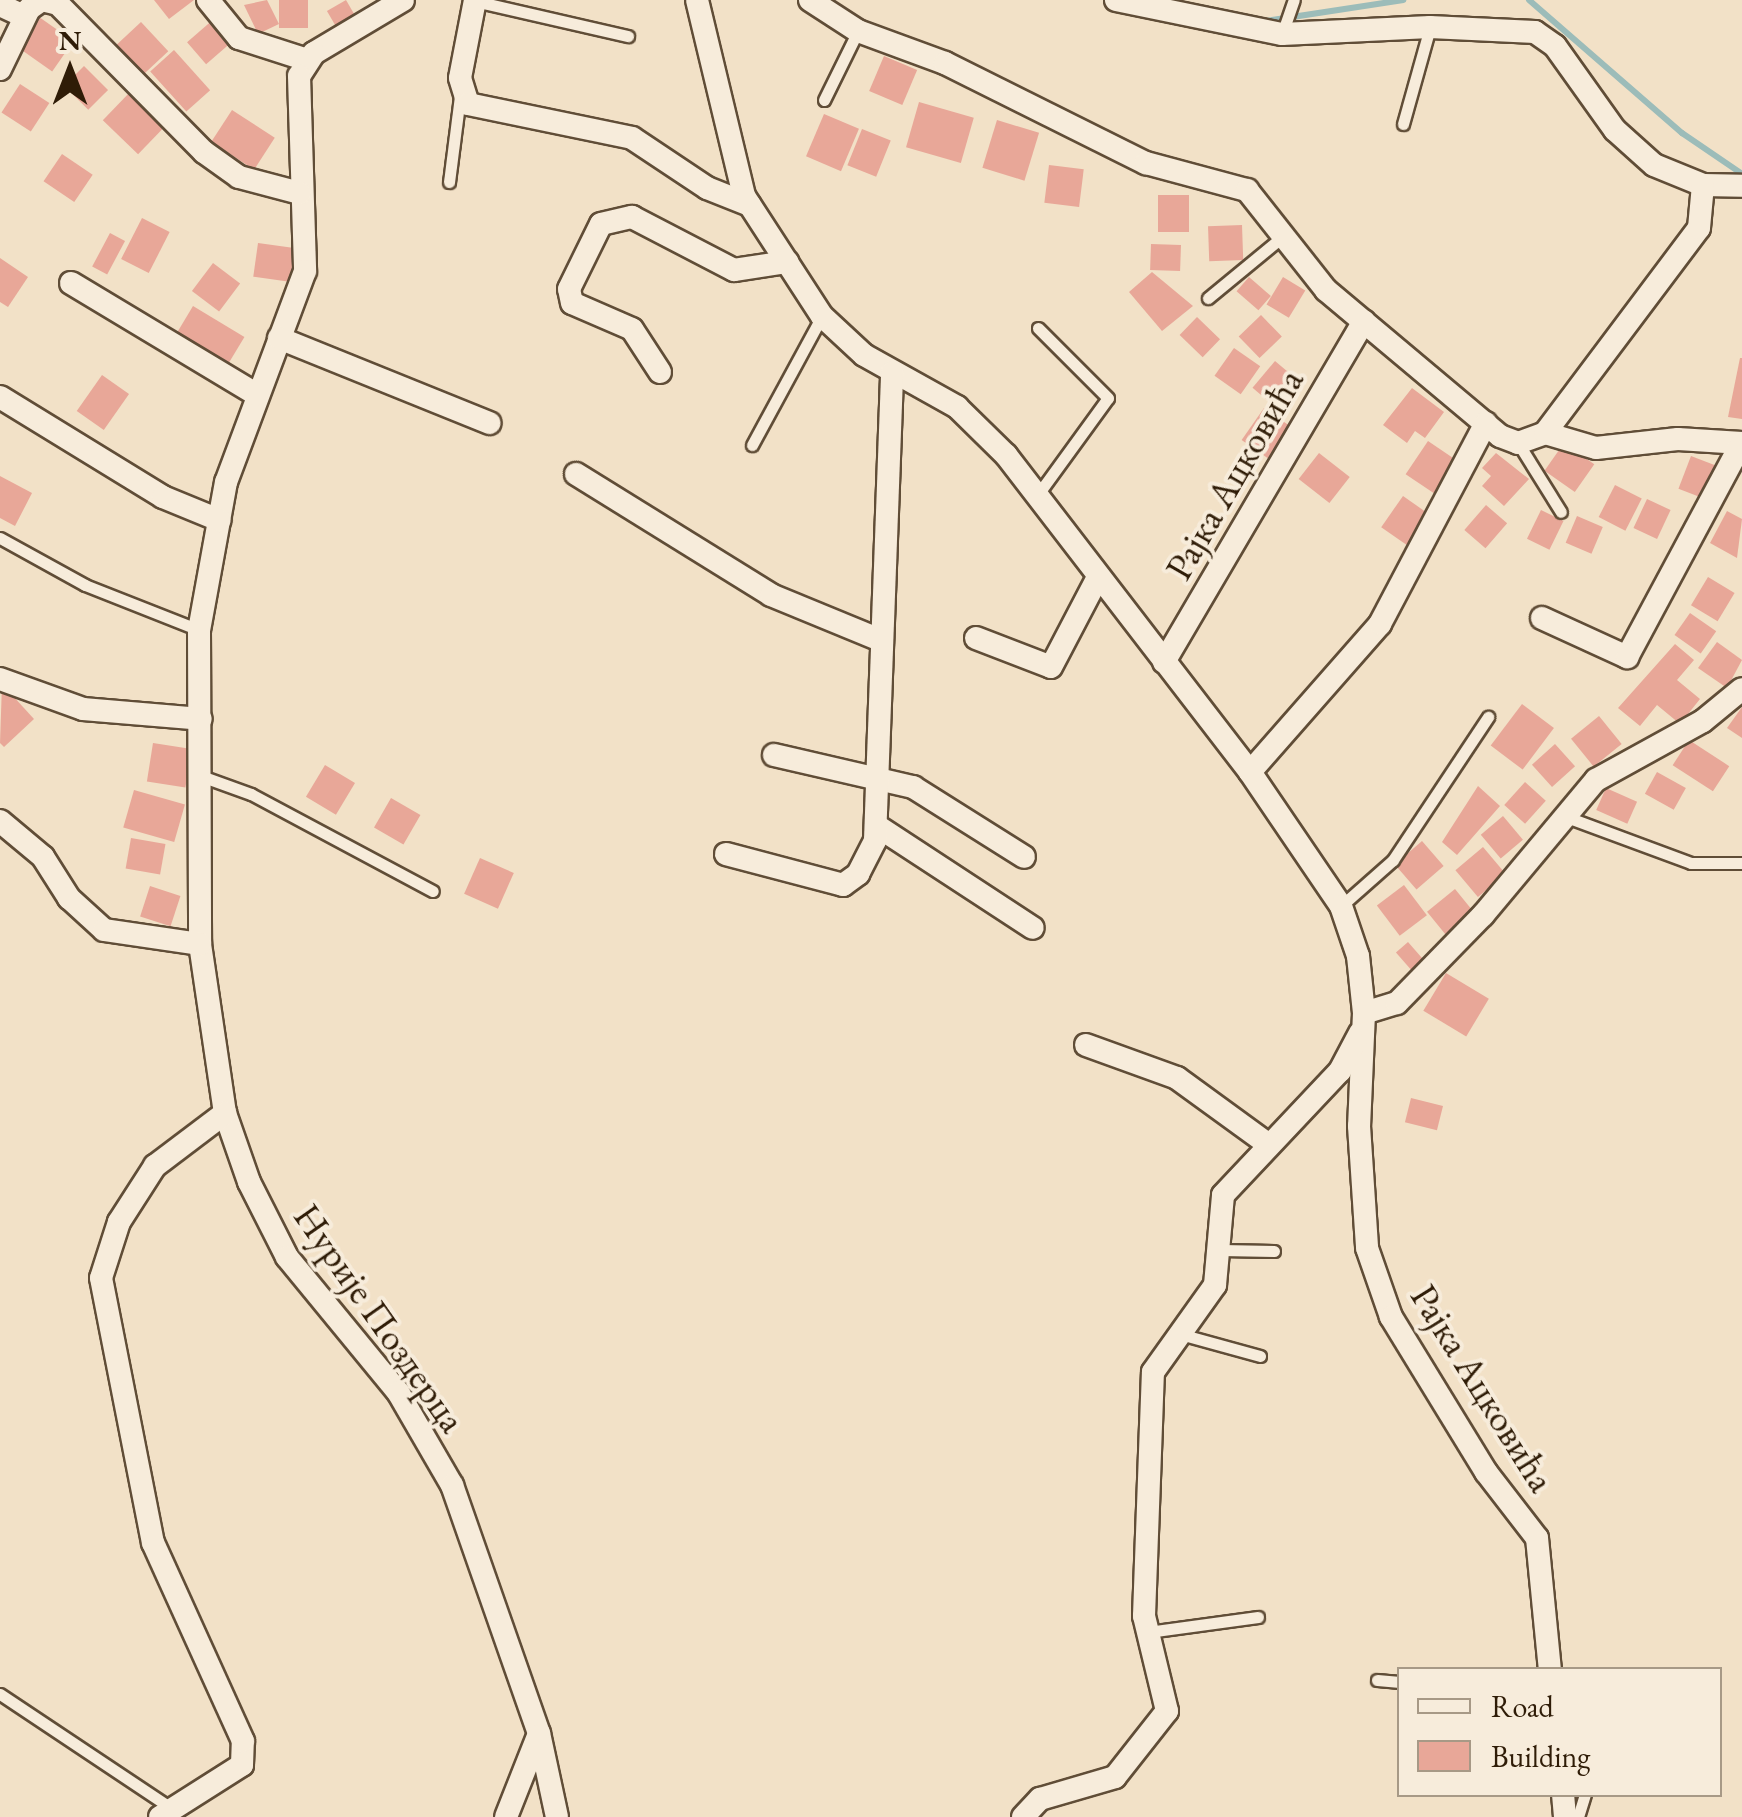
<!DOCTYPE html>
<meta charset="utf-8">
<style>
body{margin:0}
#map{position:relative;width:1742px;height:1817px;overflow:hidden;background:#f2e1c7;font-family:"EB Garamond",serif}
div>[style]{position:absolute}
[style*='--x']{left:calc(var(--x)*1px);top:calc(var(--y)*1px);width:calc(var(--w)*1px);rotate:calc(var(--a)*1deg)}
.stream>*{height:6px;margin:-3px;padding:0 3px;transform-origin:3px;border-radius:3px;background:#9cbcb9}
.building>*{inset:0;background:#e8a798;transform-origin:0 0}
.roads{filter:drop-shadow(2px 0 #604d37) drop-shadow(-2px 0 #604d37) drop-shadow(0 2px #604d37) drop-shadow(0 -2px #604d37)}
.service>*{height:11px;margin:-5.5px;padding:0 5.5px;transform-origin:5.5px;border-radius:5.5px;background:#f7ecdb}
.minor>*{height:22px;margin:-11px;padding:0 11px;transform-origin:11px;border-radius:11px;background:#f7ecdb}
span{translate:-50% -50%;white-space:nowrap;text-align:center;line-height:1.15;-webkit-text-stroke:8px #f7ecdb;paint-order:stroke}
.street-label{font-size:38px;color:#2f1c07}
.legend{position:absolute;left:1397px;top:1667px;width:325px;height:130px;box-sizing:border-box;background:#f7ecdb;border:2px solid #a79986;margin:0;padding:12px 18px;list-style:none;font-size:30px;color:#2f1c07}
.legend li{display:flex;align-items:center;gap:20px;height:50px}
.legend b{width:50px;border:2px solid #a79986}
.north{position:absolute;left:20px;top:20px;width:100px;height:100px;-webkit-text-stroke:8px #f7ecdb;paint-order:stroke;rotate:0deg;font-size:28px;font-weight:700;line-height:40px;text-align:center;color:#2f1c07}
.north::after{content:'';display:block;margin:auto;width:35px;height:45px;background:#2f1c07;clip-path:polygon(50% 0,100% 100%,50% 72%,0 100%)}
</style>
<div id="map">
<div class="stream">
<i style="--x:1529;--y:0;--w:203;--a:41"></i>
<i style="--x:1682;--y:133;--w:73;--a:34.3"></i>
<i style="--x:1266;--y:21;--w:139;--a:-8.7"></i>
</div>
<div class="building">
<i style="clip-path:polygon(154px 0,194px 0,169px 19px)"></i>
<i style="clip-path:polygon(267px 0,279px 24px,258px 34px,244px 5px)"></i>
<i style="left:279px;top:0;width:29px;height:28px"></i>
<i style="left:346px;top:0;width:20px;height:22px;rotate:60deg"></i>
<i style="left:39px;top:17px;width:42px;height:37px;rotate:35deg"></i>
<i style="left:215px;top:18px;width:29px;height:37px;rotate:49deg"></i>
<i style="left:141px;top:22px;width:40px;height:33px;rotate:47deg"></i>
<i style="left:174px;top:50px;width:54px;height:32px;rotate:48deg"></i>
<i style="left:884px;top:56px;width:36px;height:38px;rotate:23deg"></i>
<i style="left:84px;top:66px;width:34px;height:28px;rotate:45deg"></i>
<i style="left:20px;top:84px;width:35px;height:34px;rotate:33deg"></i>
<i style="left:132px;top:90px;width:49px;height:42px;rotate:44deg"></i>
<i style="left:919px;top:102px;width:57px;height:47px;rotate:16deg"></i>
<i style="left:232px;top:110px;width:51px;height:38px;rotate:33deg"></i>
<i style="left:824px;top:114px;width:38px;height:46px;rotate:23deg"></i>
<i style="left:997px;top:120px;width:44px;height:50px;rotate:17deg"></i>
<i style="left:862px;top:129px;width:31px;height:39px;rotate:22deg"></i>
<i style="left:62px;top:154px;width:37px;height:33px;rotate:34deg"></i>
<i style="left:1049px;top:165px;width:35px;height:38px;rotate:7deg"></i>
<i style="left:1158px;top:195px;width:31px;height:37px"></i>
<i style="left:142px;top:218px;width:31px;height:46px;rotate:27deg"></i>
<i style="left:1242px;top:225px;width:35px;height:34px;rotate:88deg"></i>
<i style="left:110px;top:233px;width:17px;height:38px;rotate:28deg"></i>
<i style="left:258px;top:243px;width:42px;height:34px;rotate:8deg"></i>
<i style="left:1151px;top:244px;width:30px;height:26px;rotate:2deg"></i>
<i style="clip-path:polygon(0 258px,28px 277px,8px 307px,0 302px)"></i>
<i style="left:213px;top:263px;width:34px;height:35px;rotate:37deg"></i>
<i style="clip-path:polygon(1152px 272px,1193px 306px,1162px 331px,1129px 292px)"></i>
<i style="left:1249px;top:277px;width:29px;height:19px;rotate:41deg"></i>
<i style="left:1283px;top:277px;width:26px;height:32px;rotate:31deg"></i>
<i style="left:193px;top:306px;width:60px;height:34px;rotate:31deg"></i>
<i style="left:1261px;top:315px;width:30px;height:31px;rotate:46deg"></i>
<i style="left:1197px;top:317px;width:32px;height:25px;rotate:44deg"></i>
<i style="left:1234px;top:348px;width:32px;height:34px;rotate:35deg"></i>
<i style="clip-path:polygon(1740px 358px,1742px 358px,1742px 419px,1728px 417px)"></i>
<i style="left:1275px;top:361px;width:35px;height:35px;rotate:40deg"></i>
<i style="left:102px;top:375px;width:33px;height:44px;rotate:35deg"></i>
<i style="clip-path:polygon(1412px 388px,1444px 412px,1425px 438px,1415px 431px,1407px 443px,1383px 425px)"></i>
<i style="left:1264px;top:408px;width:32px;height:39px;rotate:35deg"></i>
<i style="left:1428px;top:441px;width:36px;height:40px;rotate:34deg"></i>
<i style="left:1564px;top:443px;width:37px;height:34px;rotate:35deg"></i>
<i style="left:1319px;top:453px;width:39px;height:33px;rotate:38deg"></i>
<i style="clip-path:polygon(1496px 453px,1529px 479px,1504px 506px,1482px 486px,1491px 476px,1482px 468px)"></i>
<i style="left:1691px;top:456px;width:30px;height:35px;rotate:21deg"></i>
<i style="clip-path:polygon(0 476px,32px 493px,15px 526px,0 518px)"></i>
<i style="left:1615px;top:485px;width:30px;height:36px;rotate:27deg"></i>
<i style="left:1403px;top:496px;width:33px;height:38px;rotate:35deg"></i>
<i style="left:1647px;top:499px;width:26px;height:32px;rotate:25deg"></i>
<i style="left:1486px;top:505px;width:28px;height:33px;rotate:41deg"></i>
<i style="left:1541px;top:510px;width:25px;height:32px;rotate:26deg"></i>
<i style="clip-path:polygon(1727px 511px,1742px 519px,1737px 558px,1710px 543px)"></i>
<i style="left:1577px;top:516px;width:28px;height:29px;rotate:23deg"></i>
<i style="left:1708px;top:577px;width:31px;height:33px;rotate:31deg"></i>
<i style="left:1690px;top:613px;width:32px;height:27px;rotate:35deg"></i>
<i style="clip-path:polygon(1717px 642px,1742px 660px,1727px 688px,1698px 668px)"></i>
<i style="clip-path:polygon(1675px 644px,1694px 660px,1677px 680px,1700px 699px,1680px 724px,1657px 705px,1640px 726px,1618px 708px)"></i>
<i style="clip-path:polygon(2px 684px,34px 719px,4px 747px,0 743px)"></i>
<i style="left:1522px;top:704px;width:40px;height:52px;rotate:37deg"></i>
<i style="clip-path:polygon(1742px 707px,1742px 738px,1727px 728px)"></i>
<i style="left:1599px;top:716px;width:36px;height:36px;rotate:51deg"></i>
<i style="left:1689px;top:740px;width:48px;height:30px;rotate:33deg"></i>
<i style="left:153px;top:743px;width:39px;height:39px;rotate:9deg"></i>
<i style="left:1555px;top:744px;width:30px;height:31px;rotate:48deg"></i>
<i style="left:325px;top:765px;width:35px;height:37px;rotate:31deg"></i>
<i style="left:1657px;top:772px;width:33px;height:25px;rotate:29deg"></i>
<i style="left:1525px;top:782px;width:28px;height:31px;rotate:42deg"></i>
<i style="clip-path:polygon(1478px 786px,1500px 806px,1457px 855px,1442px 842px)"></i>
<i style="left:1606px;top:788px;width:34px;height:24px;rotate:24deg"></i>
<i style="left:134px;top:790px;width:53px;height:39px;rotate:16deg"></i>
<i style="left:391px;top:798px;width:34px;height:34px;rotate:30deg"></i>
<i style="left:1503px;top:816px;width:31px;height:29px;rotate:50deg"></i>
<i style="left:131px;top:838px;width:35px;height:31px;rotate:10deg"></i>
<i style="left:1422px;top:841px;width:33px;height:36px;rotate:49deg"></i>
<i style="left:1483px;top:847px;width:35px;height:36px;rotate:50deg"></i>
<i style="left:480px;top:858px;width:37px;height:39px;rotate:24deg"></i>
<i style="left:1404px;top:885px;width:38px;height:34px;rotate:53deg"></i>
<i style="left:150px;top:886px;width:32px;height:32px;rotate:18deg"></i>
<i style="left:1455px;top:889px;width:32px;height:36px;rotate:51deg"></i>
<i style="left:1408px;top:942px;width:23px;height:16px;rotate:49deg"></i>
<i style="left:1446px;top:973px;width:50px;height:44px;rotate:31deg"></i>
<i style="left:1411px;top:1098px;width:33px;height:25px;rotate:14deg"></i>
</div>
<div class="roads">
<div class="service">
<i style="--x:475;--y:1;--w:157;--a:12.9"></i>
<i style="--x:1282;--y:34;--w:36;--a:-71"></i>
<i style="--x:824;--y:100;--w:77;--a:-63.8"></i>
<i style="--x:1403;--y:124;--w:101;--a:-74.4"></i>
<i style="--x:449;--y:182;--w:87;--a:-82.7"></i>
<i style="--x:1208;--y:298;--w:96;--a:-39.5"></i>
<i style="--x:1518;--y:443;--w:81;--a:58.1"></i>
<i style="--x:752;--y:445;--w:147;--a:-61.5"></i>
<i style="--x:1036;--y:497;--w:122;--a:-54"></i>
<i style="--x:1108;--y:398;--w:99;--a:-135"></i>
<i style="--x:0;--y:538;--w:97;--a:28.9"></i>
<i style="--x:85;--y:585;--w:123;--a:21.5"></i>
<i style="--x:201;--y:776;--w:53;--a:19.8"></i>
<i style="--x:251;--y:794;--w:206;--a:28.1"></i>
<i style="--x:1564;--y:816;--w:135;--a:20.3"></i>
<i style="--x:1691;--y:863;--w:51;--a:0"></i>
<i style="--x:1341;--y:906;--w:69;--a:-41.5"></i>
<i style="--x:1393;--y:860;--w:172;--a:-56.4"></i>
<i style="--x:1221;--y:1250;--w:53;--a:1.1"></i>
<i style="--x:1180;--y:1334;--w:83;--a:15.4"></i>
<i style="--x:1148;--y:1632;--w:111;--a:-7.8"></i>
<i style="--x:1377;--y:1680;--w:23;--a:5"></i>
<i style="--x:0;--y:1694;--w:206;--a:33.7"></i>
<i style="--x:1578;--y:1817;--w:24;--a:-73"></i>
</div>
<div class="minor">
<i style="--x:208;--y:0;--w:49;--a:50.8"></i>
<i style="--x:239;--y:38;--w:71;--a:17.9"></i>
<i style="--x:403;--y:0;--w:104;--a:149.2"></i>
<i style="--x:314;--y:53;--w:27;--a:123"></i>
<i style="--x:299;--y:76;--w:195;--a:88.2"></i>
<i style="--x:305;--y:271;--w:225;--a:110.5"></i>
<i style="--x:226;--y:482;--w:150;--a:100.3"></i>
<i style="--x:199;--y:630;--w:314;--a:89.8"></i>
<i style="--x:200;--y:944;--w:171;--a:81.6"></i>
<i style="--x:225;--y:1113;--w:73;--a:70.8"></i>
<i style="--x:249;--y:1182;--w:84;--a:63.1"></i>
<i style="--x:287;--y:1257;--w:175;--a:50.6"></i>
<i style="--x:398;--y:1392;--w:108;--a:59.9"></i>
<i style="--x:452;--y:1485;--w:263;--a:70.7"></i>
<i style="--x:539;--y:1733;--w:86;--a:77.9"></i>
<i style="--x:475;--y:0;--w:79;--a:100.9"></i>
<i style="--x:460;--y:78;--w:27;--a:73"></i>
<i style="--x:468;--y:104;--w:167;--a:11.7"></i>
<i style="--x:632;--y:138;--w:90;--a:33.7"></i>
<i style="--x:707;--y:188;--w:46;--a:21.6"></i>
<i style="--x:697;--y:0;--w:202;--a:76.5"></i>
<i style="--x:744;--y:196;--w:143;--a:57"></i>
<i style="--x:822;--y:316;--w:57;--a:42.9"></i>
<i style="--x:864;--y:355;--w:107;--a:29.2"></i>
<i style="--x:957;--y:407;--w:69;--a:44.4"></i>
<i style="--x:1006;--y:455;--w:400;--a:52.4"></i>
<i style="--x:1250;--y:772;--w:162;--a:55.8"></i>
<i style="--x:1341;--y:906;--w:53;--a:71.2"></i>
<i style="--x:1358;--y:956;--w:57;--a:84"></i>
<i style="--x:1364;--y:1013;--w:113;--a:92.5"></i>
<i style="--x:1359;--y:1126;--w:122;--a:86.2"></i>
<i style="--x:1367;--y:1248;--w:73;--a:70.8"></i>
<i style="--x:1391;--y:1317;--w:182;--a:58.5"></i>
<i style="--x:1486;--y:1472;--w:83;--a:52.3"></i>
<i style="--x:1537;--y:1538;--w:133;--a:84.4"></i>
<i style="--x:810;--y:0;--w:57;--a:32.9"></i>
<i style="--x:858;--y:31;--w:93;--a:20.2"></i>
<i style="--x:945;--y:63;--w:225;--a:26.5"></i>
<i style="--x:1146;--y:163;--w:105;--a:15"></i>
<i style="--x:1247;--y:190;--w:127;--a:51.7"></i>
<i style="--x:1326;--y:290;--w:227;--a:40"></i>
<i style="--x:1500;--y:436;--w:19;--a:21"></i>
<i style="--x:1518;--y:443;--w:29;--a:-20"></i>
<i style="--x:1116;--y:0;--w:169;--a:11.6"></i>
<i style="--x:1282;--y:34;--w:148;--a:-2.7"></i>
<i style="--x:1430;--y:27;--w:105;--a:2.7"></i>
<i style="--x:1535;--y:32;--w:24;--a:35"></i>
<i style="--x:1555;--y:46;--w:103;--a:54.5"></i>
<i style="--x:1615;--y:130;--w:52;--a:41.9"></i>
<i style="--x:1654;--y:165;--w:53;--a:22.2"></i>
<i style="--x:1703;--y:185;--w:39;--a:1"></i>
<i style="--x:0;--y:5;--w:26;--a:25"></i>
<i style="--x:0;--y:69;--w:67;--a:-64.2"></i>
<i style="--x:29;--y:9;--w:16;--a:-35"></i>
<i style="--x:42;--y:0;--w:16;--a:14"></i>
<i style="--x:58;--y:4;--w:208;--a:45.4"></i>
<i style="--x:204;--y:152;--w:43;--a:35.5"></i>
<i style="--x:239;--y:177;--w:63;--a:14.7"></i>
<i style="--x:71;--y:283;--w:216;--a:31"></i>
<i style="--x:279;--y:338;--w:227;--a:22"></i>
<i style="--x:660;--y:372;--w:51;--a:-123.1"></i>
<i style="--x:632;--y:329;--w:65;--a:-156.6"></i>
<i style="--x:572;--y:303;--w:14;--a:-102"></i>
<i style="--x:569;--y:289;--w:72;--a:-63.8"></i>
<i style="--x:601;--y:224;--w:32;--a:-13"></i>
<i style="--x:632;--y:217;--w:115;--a:27.5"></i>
<i style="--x:734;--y:270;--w:54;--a:-8.6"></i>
<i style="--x:0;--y:397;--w:191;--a:31.5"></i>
<i style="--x:163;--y:497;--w:61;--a:22.3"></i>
<i style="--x:1545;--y:433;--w:256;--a:-53.1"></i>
<i style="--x:1699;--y:228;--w:43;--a:-84.7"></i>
<i style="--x:1545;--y:433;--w:53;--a:16.4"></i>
<i style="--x:1596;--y:448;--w:82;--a:-6.3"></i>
<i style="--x:1678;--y:439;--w:64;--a:3.6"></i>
<i style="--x:576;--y:474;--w:229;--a:31.8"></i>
<i style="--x:771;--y:595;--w:118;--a:22.4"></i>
<i style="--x:1542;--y:618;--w:94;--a:24.6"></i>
<i style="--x:1627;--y:657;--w:242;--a:-61.8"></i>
<i style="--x:976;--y:638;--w:80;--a:21.1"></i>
<i style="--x:1051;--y:667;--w:97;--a:-62.4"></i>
<i style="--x:1164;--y:662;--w:395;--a:-59.6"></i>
<i style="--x:0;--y:679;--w:88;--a:19.9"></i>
<i style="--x:83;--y:709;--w:118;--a:4.8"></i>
<i style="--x:774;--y:755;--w:143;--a:13"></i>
<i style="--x:913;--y:787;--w:131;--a:32.2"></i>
<i style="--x:1250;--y:772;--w:197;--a:-48.7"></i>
<i style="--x:1380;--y:624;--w:227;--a:-62.2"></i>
<i style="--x:0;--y:821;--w:56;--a:39.9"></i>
<i style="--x:43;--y:857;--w:49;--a:57.6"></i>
<i style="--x:69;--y:898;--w:47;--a:42.4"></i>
<i style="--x:104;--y:930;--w:97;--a:8.3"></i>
<i style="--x:877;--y:826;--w:186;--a:33.2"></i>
<i style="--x:726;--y:854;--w:121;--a:14.8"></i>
<i style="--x:843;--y:885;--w:19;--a:-36"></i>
<i style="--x:858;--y:874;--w:38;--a:-63"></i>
<i style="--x:875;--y:840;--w:468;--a:-87.9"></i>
<i style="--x:1364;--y:1013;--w:34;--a:-17"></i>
<i style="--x:1397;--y:1003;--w:123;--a:-45.7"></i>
<i style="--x:1483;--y:915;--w:176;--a:-50.1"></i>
<i style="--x:1596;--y:780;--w:122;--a:-28.9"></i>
<i style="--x:1703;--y:721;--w:50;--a:-39.4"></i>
<i style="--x:1086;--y:1045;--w:97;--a:19.9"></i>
<i style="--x:1177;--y:1078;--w:109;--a:36"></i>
<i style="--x:1563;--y:1794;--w:23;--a:85"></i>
<i style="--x:160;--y:1817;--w:97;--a:-32.4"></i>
<i style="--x:242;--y:1765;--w:24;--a:-88"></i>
<i style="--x:243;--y:1741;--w:217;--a:-114.4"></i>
<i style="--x:153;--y:1543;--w:270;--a:-101.1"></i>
<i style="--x:101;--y:1278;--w:59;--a:-72.2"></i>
<i style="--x:119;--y:1222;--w:67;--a:-57.3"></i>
<i style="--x:155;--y:1166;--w:88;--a:-37.1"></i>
<i style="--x:506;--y:1817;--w:87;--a:-68.4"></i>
<i style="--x:1023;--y:1817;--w:25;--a:-47"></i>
<i style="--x:1040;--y:1799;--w:78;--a:-16.3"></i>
<i style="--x:1115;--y:1777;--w:84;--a:-51.8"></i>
<i style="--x:1167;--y:1711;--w:98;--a:-103.6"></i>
<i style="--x:1144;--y:1616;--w:244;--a:-87.9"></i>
<i style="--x:1153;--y:1372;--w:107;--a:-54.5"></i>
<i style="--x:1215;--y:1285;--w:90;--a:-84.9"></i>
<i style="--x:1223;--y:1195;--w:170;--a:-46.7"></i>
<i style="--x:1340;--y:1071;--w:43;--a:-62.2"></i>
</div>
</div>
<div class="street-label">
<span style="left:1234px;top:474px;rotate:-60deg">Рајка Ацковића</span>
<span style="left:380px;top:1318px;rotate:55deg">Нурије Поздерца</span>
<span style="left:1483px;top:1388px;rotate:58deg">Рајка Ацковића</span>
</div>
<ul class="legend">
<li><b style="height:12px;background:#f7ecdb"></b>Road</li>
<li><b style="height:28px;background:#e8a798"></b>Building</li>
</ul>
<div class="north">N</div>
</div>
